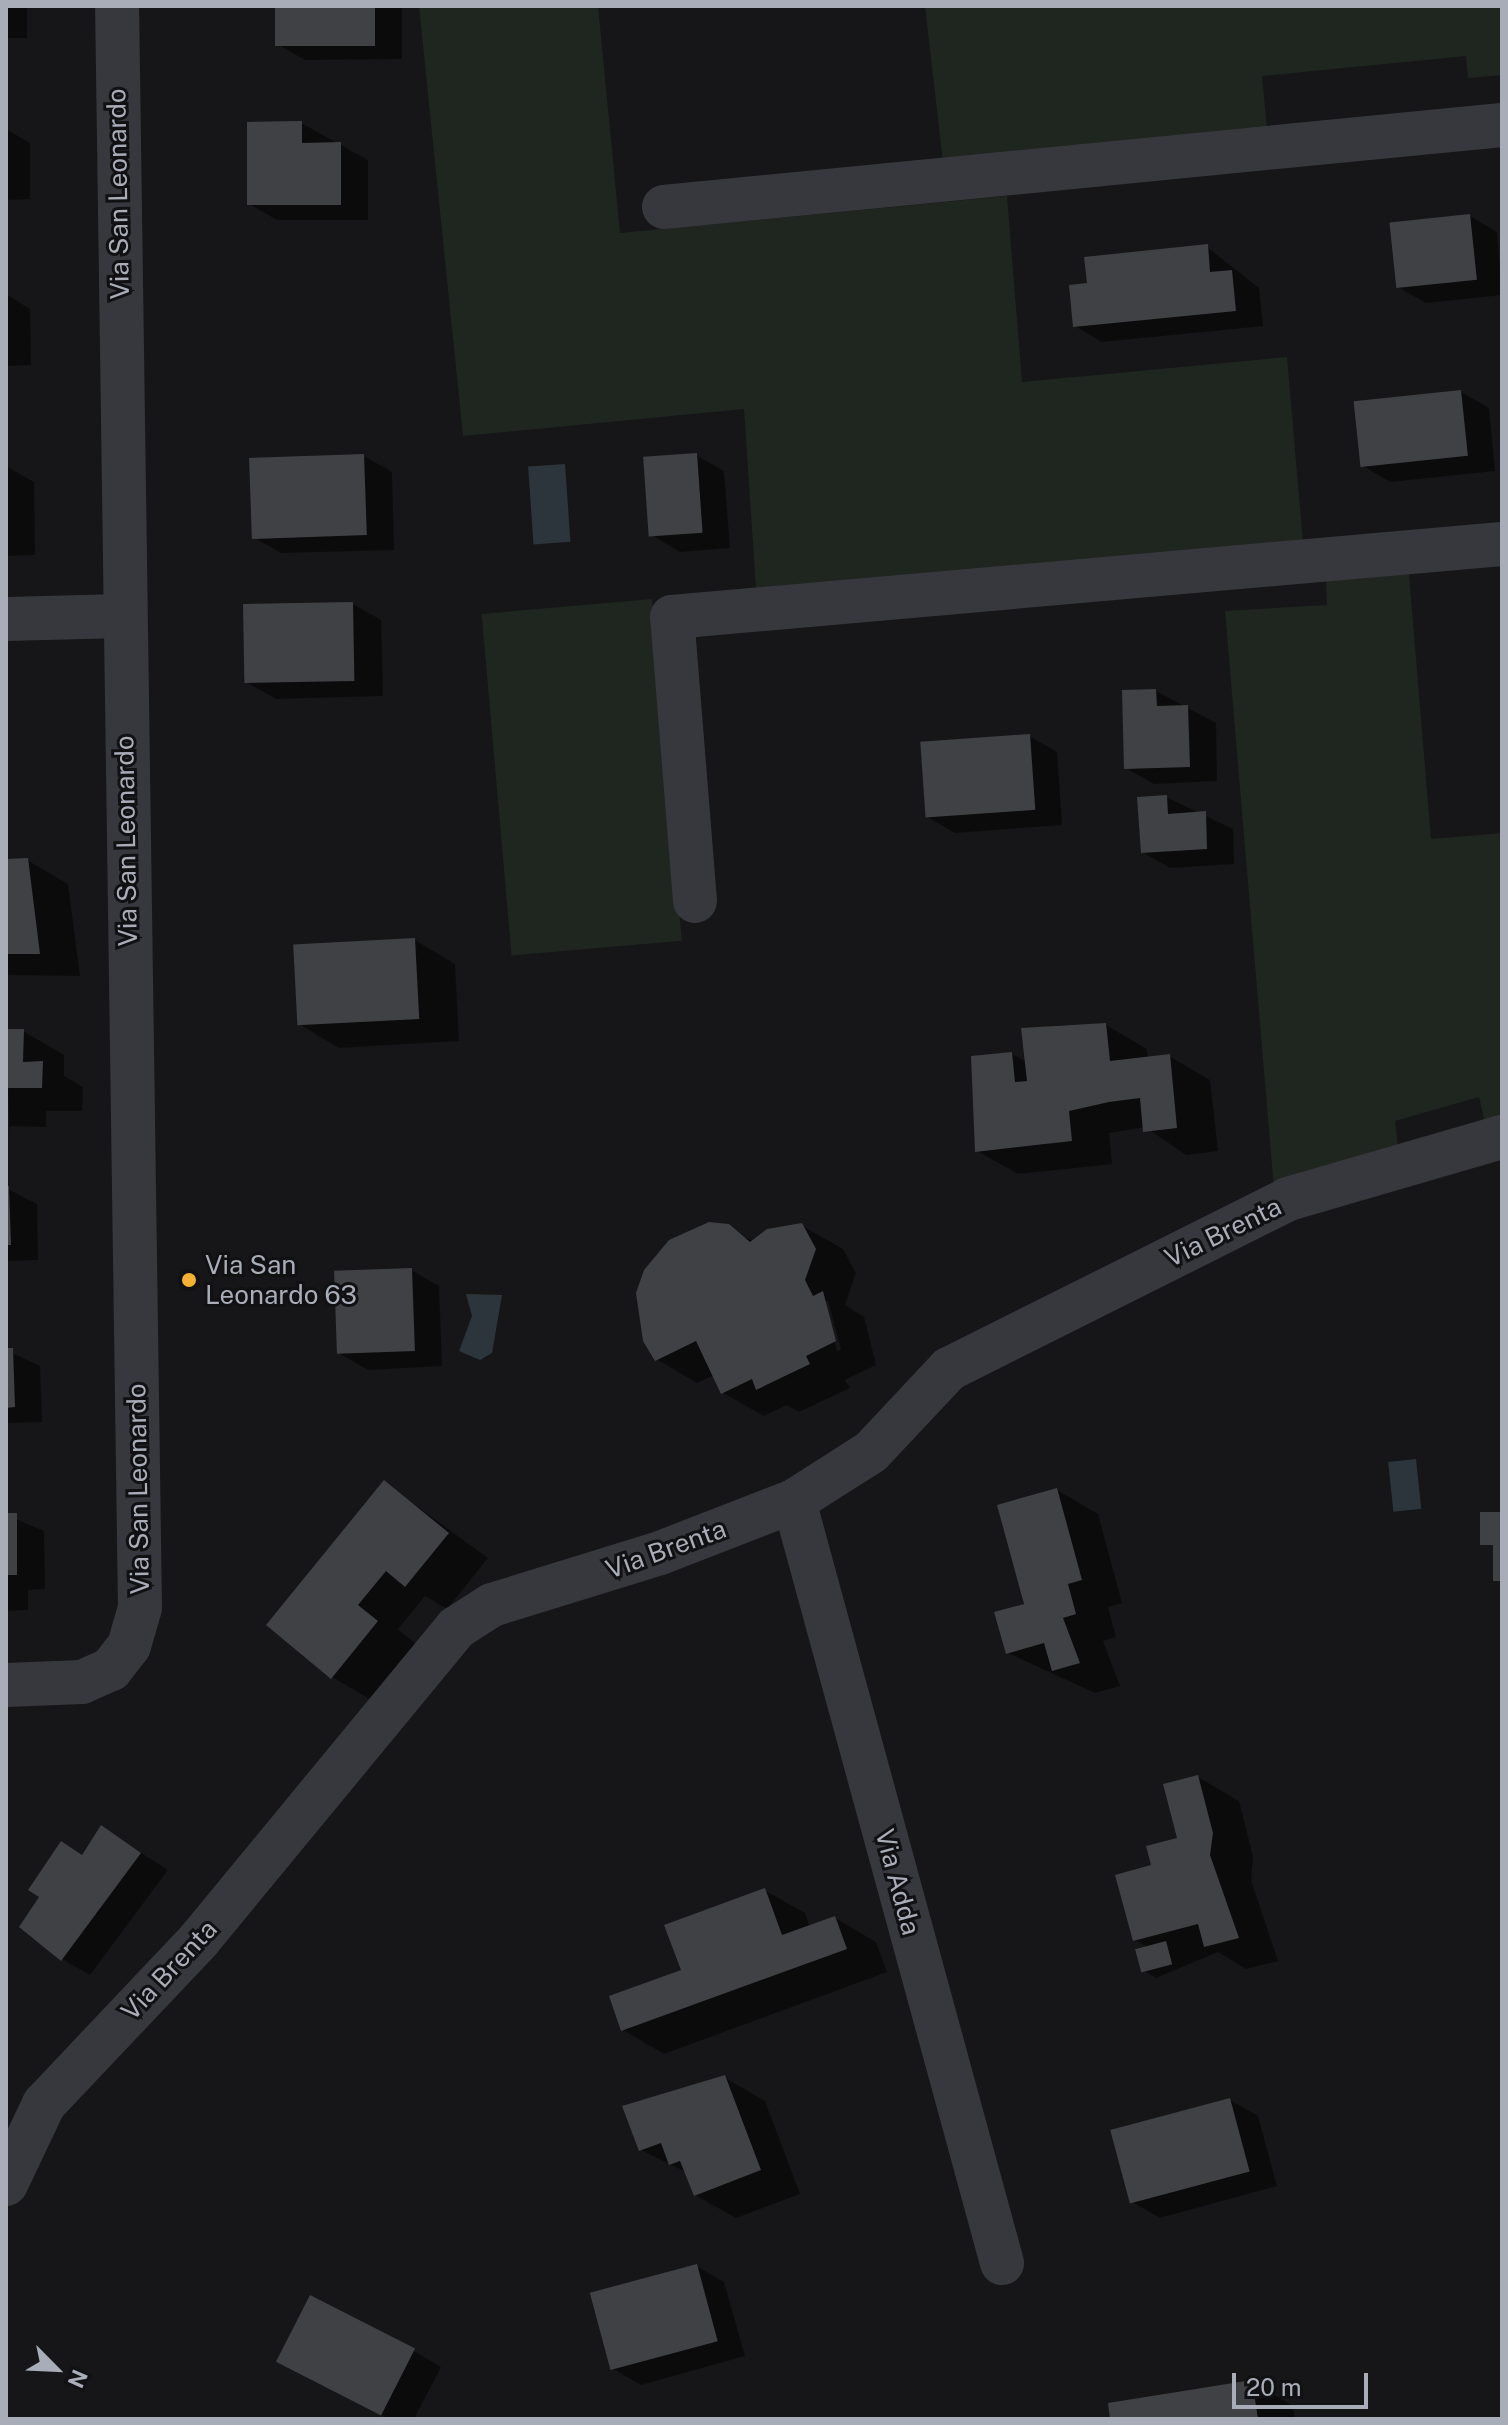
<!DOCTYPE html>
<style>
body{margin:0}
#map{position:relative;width:1508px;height:2425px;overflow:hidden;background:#161618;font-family:"Public Sans",sans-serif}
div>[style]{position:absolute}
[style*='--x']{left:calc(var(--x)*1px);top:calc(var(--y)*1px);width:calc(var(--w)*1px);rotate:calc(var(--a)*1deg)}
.green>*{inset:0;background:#1e261f;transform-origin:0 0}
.water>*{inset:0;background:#2c353c;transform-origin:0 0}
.shadow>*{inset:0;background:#0007;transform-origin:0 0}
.building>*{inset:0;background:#404145;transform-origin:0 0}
.minor>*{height:44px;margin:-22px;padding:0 22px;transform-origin:22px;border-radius:22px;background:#37383d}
.dots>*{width:22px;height:22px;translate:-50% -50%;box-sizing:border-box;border:4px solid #111113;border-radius:50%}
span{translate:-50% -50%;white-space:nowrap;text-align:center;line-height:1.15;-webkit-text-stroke:6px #111113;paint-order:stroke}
.street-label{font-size:26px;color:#a8adb8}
.poi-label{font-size:26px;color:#a8adb8}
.left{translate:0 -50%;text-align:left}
.frame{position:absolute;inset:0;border:8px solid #a8adb8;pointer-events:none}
.north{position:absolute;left:16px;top:2329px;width:80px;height:80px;-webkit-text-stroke:6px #111113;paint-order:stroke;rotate:114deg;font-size:22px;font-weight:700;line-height:32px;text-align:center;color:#a8adb8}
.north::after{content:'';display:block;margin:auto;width:28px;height:36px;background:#a8adb8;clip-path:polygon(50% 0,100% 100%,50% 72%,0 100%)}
.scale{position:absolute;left:1232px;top:2373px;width:136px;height:36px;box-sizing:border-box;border:4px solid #a8adb8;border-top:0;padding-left:10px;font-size:24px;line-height:28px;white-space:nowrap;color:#a8adb8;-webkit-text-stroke:6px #111113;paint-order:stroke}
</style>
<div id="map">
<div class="green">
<i style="clip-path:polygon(419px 6px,598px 6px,620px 233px,1007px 196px,1022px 382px,1287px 357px,1303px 543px,756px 588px,744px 409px,463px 436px)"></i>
<i style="clip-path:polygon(925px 6px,1502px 6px,1502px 75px,1468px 78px,1466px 56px,1262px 76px,1267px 129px,943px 162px)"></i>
<i style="clip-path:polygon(1409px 574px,1431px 839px,1502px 833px,1502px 1118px,1485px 1123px,1479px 1097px,1395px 1121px,1398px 1146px,1274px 1189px,1225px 611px,1327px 605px,1326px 580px)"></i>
<i style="left:652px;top:599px;width:343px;height:171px;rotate:85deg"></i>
</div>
<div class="water">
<i style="left:565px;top:464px;width:78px;height:37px;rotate:86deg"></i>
<i style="clip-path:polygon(466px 1294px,502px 1295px,492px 1353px,480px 1360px,459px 1351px,472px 1316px)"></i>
<i style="left:1416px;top:1459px;width:50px;height:28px;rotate:84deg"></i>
</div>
<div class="shadow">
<i style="left:6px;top:6px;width:21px;height:32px"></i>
<i style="clip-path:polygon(276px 6px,402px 6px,402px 59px,305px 60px,277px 44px)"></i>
<i style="clip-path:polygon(301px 123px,368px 160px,368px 220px,277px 220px,249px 204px)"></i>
<i style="clip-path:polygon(6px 129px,30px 143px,30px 199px,6px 200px)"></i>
<i style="clip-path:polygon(1470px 216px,1497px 232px,1502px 295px,1426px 303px,1398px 287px)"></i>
<i style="clip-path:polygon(1207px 247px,1259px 288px,1263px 326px,1102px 342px,1075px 326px,1089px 285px)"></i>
<i style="clip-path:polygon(6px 294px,30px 309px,31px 365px,6px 366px)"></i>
<i style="clip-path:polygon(1461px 392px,1489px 408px,1495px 471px,1390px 482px,1363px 466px)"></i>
<i style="clip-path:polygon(696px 455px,724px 471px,730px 548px,680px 552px,653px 536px)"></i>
<i style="clip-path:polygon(364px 456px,392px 472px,394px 550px,281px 553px,253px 537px)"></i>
<i style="clip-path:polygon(6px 466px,34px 482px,35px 555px,6px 556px)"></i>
<i style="clip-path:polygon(353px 604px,381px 620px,383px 696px,276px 699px,248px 683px)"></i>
<i style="clip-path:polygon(1156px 691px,1216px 723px,1217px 781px,1154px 784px,1126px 768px)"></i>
<i style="clip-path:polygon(1029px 736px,1057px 752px,1062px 825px,955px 833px,927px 817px)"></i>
<i style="clip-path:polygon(1166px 797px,1233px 829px,1234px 864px,1170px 868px,1142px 852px)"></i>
<i style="clip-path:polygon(27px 860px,68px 884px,80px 976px,6px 975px,6px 861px)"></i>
<i style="clip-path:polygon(415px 940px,455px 964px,459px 1041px,339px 1048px,299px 1024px)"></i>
<i style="clip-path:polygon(1062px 1025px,1106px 1025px,1147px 1049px,1148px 1059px,1169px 1056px,1210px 1080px,1218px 1151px,1186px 1155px,1145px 1127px,1109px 1133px,1112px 1164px,1018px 1174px,977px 1151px,1012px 1054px,1027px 1062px,1024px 1030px)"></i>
<i style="clip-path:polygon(6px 1031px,23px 1031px,64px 1055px,64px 1076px,83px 1087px,82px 1111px,46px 1111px,46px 1127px,9px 1126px,10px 1144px)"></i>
<i style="clip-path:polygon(6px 1188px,37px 1204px,38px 1260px,6px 1261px)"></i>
<i style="clip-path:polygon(evenodd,710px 1224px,754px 1241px,801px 1225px,843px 1249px,856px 1273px,845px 1305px,864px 1317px,876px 1365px,845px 1380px,850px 1388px,799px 1412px,787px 1405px,764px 1416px,723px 1393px,714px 1375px,697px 1383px,656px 1359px,638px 1293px,656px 1255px,710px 1224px,824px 1301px,828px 1301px,841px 1350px,837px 1351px,824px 1301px)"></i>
<i style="clip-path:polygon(411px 1270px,439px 1286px,442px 1366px,368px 1370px,340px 1354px)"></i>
<i style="clip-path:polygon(6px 1350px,40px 1366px,42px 1422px,6px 1423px)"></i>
<i style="clip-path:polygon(385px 1483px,488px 1558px,447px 1609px,425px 1596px,398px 1629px,418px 1646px,373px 1701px,332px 1677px)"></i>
<i style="clip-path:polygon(1057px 1490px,1098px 1514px,1122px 1603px,1108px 1607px,1116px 1637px,1103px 1641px,1120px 1686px,1095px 1693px,1008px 1653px)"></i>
<i style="clip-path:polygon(6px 1515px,44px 1531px,45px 1589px,28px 1590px,28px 1610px,6px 1611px)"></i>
<i style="clip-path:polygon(1198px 1777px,1239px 1801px,1253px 1857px,1251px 1880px,1278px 1961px,1246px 1969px,1218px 1952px,1156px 1978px,1143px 1970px,1149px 1948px,1135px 1940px,1154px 1866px,1180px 1839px)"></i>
<i style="clip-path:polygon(102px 1828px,168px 1870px,90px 1975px,62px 1959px,62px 1843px,84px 1856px)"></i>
<i style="clip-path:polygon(764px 1890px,805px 1913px,810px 1927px,835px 1918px,876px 1942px,887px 1972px,664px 2054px,623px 2030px)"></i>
<i style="clip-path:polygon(724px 2077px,765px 2101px,800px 2194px,736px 2218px,695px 2195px,686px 2172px,641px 2150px)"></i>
<i style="clip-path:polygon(1230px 2100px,1258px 2116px,1277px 2186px,1160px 2218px,1132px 2202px)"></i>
<i style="clip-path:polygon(696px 2266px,724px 2282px,745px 2356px,641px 2385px,613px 2369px)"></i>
<i style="clip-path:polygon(414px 2351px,441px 2367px,414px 2419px,389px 2419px,306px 2377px)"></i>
<i style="clip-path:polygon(1252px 2382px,1293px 2406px,1295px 2419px,1112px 2419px)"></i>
</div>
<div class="building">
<i style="left:275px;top:6px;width:100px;height:40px"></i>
<i style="clip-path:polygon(302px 121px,302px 143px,341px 142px,341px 205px,247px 205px,247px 122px)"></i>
<i style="left:1470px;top:214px;width:66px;height:81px;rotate:84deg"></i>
<i style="clip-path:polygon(1208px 244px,1210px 272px,1232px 270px,1236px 311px,1073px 327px,1069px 285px,1087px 283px,1084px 257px)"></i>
<i style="left:1461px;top:390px;width:66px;height:108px;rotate:84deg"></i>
<i style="left:697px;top:453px;width:80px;height:54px;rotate:86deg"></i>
<i style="left:364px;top:454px;width:81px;height:115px;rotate:88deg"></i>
<i style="left:353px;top:602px;width:79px;height:110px;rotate:89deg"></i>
<i style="clip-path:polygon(1156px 689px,1157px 706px,1188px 705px,1190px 767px,1124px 769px,1122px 690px)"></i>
<i style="left:1030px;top:734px;width:76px;height:110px;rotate:86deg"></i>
<i style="clip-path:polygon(1167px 795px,1168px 814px,1206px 811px,1207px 849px,1141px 853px,1137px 797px)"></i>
<i style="clip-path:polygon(28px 858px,40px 954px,6px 954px,6px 859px)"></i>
<i style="left:415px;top:938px;width:81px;height:122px;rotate:87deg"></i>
<i style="clip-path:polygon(1106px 1023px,1110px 1061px,1170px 1054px,1177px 1128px,1143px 1132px,1140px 1098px,1109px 1102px,1069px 1111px,1072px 1141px,975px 1152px,971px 1056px,1012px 1052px,1015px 1082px,1027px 1081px,1021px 1028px)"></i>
<i style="clip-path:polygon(6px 1029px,24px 1029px,23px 1062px,43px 1061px,42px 1088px,6px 1088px)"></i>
<i style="clip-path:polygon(6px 1186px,9px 1186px,11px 1245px,6px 1245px)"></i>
<i style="clip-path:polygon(709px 1222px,729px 1224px,750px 1242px,767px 1229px,802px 1223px,816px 1249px,805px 1280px,813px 1296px,823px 1291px,836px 1341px,806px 1356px,810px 1364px,756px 1390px,752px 1379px,721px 1394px,696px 1341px,655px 1361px,643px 1341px,636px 1293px,644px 1270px,669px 1240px)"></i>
<i style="left:412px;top:1268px;width:83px;height:78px;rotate:88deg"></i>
<i style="clip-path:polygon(6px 1348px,13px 1348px,15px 1407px,6px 1408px)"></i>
<i style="clip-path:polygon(384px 1480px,449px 1533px,405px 1587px,386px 1571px,358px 1605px,378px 1621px,331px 1679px,266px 1625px)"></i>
<i style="clip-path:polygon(1057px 1488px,1082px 1580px,1068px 1584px,1076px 1614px,1063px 1618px,1080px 1663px,1052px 1671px,1044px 1643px,1006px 1654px,994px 1612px,1024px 1604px,997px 1505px)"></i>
<i style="clip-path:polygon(1480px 1512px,1502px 1512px,1502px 1581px,1493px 1581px,1493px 1545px,1480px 1545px)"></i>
<i style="left:6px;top:1513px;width:11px;height:62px"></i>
<i style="clip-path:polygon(1198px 1775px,1213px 1833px,1210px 1855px,1239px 1938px,1204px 1947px,1198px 1924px,1133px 1941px,1115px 1875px,1151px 1865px,1146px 1846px,1177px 1838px,1163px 1784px)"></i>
<i style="clip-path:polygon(101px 1825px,141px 1853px,61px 1961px,19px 1927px,39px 1897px,28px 1890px,61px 1841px,82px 1855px)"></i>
<i style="clip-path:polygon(765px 1888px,782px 1935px,835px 1916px,847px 1949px,621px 2031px,609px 1996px,681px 1970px,664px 1925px)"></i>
<i style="left:1166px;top:1941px;width:24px;height:32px;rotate:75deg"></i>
<i style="clip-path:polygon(725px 2075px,761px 2170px,694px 2196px,680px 2161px,669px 2165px,661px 2143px,639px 2151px,622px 2106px)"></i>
<i style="left:1230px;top:2098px;width:76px;height:124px;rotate:75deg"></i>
<i style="left:697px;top:2264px;width:80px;height:111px;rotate:75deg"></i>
<i style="left:310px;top:2295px;width:118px;height:75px;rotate:27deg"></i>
<i style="clip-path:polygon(1252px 2380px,1258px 2419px,1110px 2419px,1108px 2403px)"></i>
</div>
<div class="minor">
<i style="--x:664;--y:207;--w:842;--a:-5.59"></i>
<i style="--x:6;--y:619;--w:116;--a:-1.5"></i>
<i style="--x:695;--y:901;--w:285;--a:-94.6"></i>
<i style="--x:672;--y:617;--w:833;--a:-5.03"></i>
<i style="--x:794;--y:1501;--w:790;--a:74.73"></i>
<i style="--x:6;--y:1685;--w:76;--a:-2.3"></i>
<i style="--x:82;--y:1682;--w:32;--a:-24"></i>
<i style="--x:111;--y:1669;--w:29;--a:-52"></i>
<i style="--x:129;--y:1646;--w:40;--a:-74"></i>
<i style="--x:140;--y:1608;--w:1602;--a:-90.82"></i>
<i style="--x:6;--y:2184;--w:89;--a:-64.6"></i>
<i style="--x:44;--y:2104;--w:226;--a:-46.6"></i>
<i style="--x:199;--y:1940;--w:404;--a:-50.5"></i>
<i style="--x:456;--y:1628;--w:43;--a:-32.6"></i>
<i style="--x:492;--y:1605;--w:176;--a:-17.2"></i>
<i style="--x:660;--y:1553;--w:144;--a:-21.2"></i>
<i style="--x:794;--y:1501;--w:91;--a:-32.5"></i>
<i style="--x:871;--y:1452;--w:114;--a:-46.8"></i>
<i style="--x:949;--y:1369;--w:379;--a:-26.6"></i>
<i style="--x:1288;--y:1199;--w:223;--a:-16.2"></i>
</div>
<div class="dots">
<i style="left:189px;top:1280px;background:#f2b134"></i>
</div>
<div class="street-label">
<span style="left:118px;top:194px;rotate:-91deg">Via San Leonardo</span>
<span style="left:126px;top:841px;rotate:-91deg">Via San Leonardo</span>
<span style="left:1223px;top:1232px;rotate:-26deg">Via Brenta</span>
<span style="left:138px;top:1489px;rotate:-91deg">Via San Leonardo</span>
<span style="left:666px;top:1549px;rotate:-20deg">Via Brenta</span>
<span style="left:898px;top:1882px;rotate:75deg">Via Adda</span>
<span style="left:169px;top:1970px;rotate:-47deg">Via Brenta</span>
</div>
<div class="poi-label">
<span class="left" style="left:205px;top:1280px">Via San<br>Leonardo 63</span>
</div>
<div class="frame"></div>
<div class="north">N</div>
<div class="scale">20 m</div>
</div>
